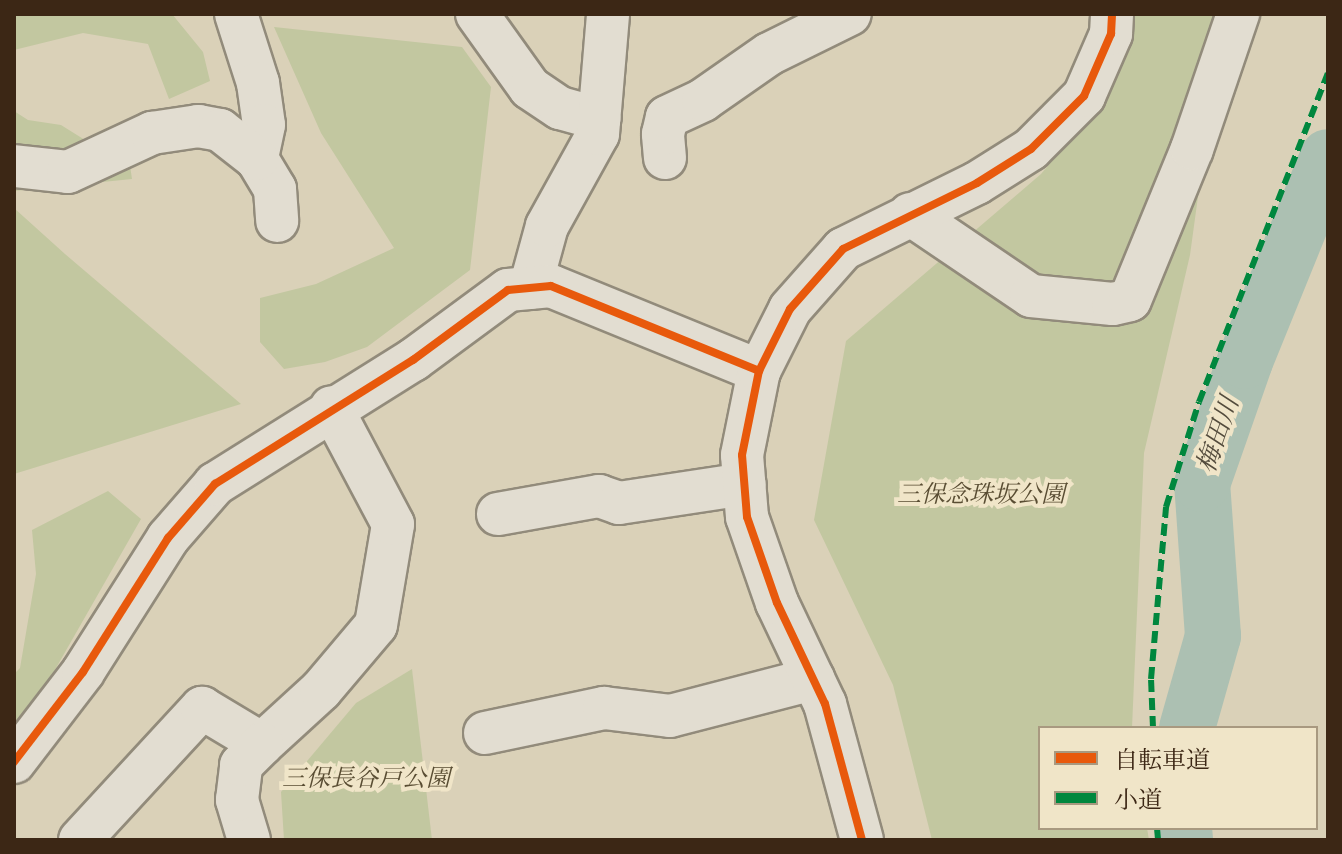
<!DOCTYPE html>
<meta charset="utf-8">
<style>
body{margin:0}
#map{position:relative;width:1342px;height:854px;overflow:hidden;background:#dad1b8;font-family:"IM FELL English","Noto Serif JP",serif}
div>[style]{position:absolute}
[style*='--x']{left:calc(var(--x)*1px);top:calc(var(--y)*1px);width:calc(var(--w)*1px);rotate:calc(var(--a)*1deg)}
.green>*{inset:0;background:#c2c7a0}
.river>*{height:56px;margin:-28px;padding:0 28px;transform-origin:28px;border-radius:28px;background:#acc0b2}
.roads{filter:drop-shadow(2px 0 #928b7b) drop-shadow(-2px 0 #928b7b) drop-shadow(0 2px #928b7b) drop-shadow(0 -2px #928b7b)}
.minor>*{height:42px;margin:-21px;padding:0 21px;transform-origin:21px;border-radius:21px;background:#e2ddd1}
.quiet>*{height:6px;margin-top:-3px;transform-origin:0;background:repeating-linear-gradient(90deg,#00873e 0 12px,transparent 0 18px)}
.cycleway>*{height:8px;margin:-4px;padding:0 4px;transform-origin:4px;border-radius:4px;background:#e8590c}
span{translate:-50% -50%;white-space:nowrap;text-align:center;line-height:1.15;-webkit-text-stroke:8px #f0e5c8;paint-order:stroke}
.park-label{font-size:24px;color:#594d33;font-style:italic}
.water-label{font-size:26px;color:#534b3c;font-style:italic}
.frame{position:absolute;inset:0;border:16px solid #3c2715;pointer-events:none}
.legend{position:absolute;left:1038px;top:726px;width:280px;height:104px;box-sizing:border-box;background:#f0e5c8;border:2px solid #a89980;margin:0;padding:10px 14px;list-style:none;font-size:24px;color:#3c2715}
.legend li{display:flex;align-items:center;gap:16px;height:40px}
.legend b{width:40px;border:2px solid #a89980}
</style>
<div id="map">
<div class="green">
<i style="clip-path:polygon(14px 14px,172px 14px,203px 52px,210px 81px,169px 99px,148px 44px,83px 33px,14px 50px)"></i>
<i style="clip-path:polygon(1126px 14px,1223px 14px,1190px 255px,1144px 453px,1132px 728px,1040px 728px,1040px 828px,1147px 828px,1149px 840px,932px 840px,893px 685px,814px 520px,846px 341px,1041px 174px,1088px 118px)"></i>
<i style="clip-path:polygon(274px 27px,462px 47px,491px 87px,470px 270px,367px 347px,325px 362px,284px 369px,260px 342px,260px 298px,316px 284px,394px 248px,321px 133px)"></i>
<i style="clip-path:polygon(14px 111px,28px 120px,61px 125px,85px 140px,125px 132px,132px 179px,14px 191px)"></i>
<i style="clip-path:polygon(14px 208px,65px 254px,241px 404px,14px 474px)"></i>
<i style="clip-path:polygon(108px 491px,141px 519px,40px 696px,14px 723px,14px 674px,20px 668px,36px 574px,32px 530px)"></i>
<i style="clip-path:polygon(412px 669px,432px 840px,284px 840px,281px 792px,356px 703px)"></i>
</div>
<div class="river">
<i style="--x:1187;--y:728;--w:96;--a:-74.2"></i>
<i style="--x:1213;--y:636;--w:152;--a:-94.1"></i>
<i style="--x:1202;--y:484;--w:130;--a:-70.7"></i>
<i style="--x:1245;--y:361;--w:220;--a:-67.9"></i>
<i style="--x:1184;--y:828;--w:12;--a:85"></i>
</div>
<div class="roads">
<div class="minor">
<i style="--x:236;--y:14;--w:72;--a:72.3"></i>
<i style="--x:258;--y:83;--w:42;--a:81.9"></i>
<i style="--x:264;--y:125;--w:35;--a:102"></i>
<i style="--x:257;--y:159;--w:35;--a:59"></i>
<i style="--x:275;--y:189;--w:32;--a:86"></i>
<i style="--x:477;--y:14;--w:91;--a:54.4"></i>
<i style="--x:530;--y:88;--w:36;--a:34"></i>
<i style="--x:560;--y:108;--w:41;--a:15.4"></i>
<i style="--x:665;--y:158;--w:24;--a:-95"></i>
<i style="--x:663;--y:134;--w:17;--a:-77"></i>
<i style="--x:667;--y:117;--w:40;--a:-25"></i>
<i style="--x:703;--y:100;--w:80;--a:-34.9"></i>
<i style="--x:769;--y:54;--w:90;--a:-26.3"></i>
<i style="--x:14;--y:166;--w:54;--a:6.3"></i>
<i style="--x:68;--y:172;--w:93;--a:-24.9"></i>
<i style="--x:152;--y:133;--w:47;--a:-8.7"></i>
<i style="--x:198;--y:126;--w:22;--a:10"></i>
<i style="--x:220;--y:130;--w:47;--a:38.1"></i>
<i style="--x:910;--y:214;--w:146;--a:34.1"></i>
<i style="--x:1031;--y:296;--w:82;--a:5.6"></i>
<i style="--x:1113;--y:304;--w:17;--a:-13"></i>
<i style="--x:1130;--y:300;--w:163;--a:-67.7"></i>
<i style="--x:1192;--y:149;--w:143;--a:-71.2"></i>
<i style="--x:530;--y:288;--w:64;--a:-74.7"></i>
<i style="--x:547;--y:226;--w:105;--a:-61"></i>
<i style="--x:598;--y:134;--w:120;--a:-85.2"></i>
<i style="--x:498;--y:514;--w:103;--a:-10.1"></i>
<i style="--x:599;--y:496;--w:21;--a:19"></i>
<i style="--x:619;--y:503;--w:127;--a:-8.6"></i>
<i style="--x:485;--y:733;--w:122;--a:-11.9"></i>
<i style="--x:604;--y:708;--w:66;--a:6.9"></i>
<i style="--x:670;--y:716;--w:148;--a:-14.5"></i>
<i style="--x:14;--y:762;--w:113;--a:-52.5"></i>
<i style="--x:83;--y:672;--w:159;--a:-57.6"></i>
<i style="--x:168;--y:538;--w:72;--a:-49"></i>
<i style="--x:215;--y:484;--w:234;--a:-32.1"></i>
<i style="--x:413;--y:360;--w:118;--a:-36.4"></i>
<i style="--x:508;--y:290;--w:43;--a:-5.3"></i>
<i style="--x:551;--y:286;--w:225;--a:22.2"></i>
<i style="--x:80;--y:840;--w:180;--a:-47.3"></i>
<i style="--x:202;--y:708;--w:70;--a:31"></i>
<i style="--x:262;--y:744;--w:80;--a:-42.5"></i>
<i style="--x:321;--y:690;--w:85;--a:-49.8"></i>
<i style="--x:376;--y:625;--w:102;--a:-80.4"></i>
<i style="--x:393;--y:524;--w:132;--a:-117.9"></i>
<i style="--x:249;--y:840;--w:42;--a:-106.7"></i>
<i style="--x:237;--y:800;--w:35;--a:-83"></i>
<i style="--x:241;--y:765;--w:30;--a:-45"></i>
<i style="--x:862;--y:840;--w:141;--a:-105.2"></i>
<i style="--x:825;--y:704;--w:112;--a:-115.4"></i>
<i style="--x:777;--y:603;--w:91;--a:-109.2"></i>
<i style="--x:747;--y:517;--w:62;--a:-94.6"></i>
<i style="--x:742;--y:455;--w:86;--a:-78.6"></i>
<i style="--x:759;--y:371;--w:69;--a:-63.4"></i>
<i style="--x:790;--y:309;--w:80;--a:-48.5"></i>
<i style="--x:843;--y:249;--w:149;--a:-26.2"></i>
<i style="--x:977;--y:183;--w:64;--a:-32.2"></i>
<i style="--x:1031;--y:149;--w:75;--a:-45"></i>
<i style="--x:1084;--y:96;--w:68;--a:-66.5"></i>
<i style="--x:1111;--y:34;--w:20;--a:-87"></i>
</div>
</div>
<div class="quiet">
<i style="--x:1153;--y:728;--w:49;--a:-92.3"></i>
<i style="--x:1151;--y:679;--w:173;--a:-85"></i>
<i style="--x:1166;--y:507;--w:110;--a:-72.6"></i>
<i style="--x:1199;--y:402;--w:353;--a:-68.6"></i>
<i style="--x:1157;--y:828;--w:12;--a:85"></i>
</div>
<div class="cycleway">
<i style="--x:14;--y:762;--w:113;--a:-52.5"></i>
<i style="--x:83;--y:672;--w:159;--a:-57.6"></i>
<i style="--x:168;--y:538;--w:72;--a:-49"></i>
<i style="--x:215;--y:484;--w:234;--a:-32.1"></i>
<i style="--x:413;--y:360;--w:118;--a:-36.4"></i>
<i style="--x:508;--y:290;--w:43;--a:-5.3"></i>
<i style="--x:551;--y:286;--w:225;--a:22.2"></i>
<i style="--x:862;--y:840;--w:141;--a:-105.2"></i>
<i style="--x:825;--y:704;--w:112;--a:-115.4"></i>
<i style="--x:777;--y:603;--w:91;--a:-109.2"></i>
<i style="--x:747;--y:517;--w:62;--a:-94.6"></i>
<i style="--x:742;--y:455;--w:86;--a:-78.6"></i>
<i style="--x:759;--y:371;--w:69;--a:-63.4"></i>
<i style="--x:790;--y:309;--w:80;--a:-48.5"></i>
<i style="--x:843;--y:249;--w:149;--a:-26.2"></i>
<i style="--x:977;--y:183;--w:64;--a:-32.2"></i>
<i style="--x:1031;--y:149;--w:75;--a:-45"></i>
<i style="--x:1084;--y:96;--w:68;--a:-66.5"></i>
<i style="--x:1111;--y:34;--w:20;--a:-87"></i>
</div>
<div class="park-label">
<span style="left:981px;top:496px">三保念珠坂公園</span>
<span style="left:366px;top:780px">三保長谷戸公園</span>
</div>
<div class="water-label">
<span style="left:1219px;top:435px;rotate:-71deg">梅田川</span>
</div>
<div class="frame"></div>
<ul class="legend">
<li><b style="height:10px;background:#e8590c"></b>自転車道</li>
<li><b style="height:10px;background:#00873e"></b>小道</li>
</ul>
</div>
